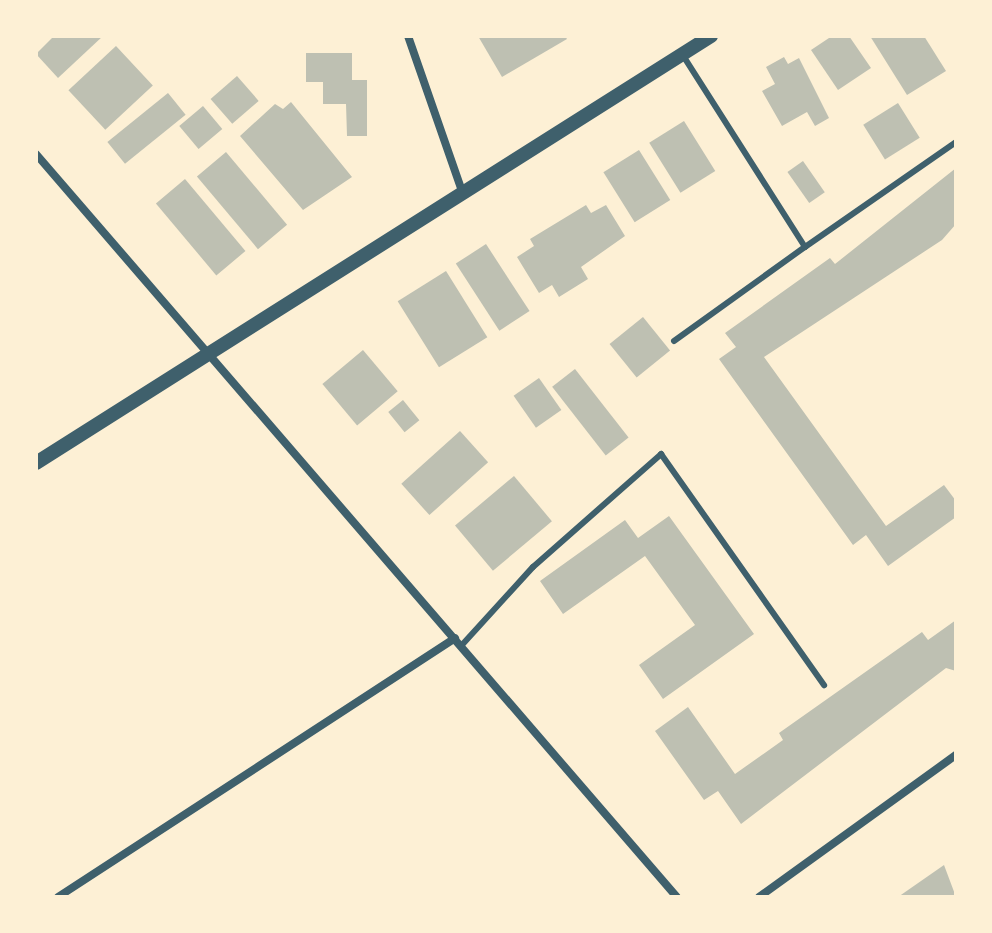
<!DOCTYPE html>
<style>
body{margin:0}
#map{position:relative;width:992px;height:933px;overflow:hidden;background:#fdf0d5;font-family:"Titillium Web",sans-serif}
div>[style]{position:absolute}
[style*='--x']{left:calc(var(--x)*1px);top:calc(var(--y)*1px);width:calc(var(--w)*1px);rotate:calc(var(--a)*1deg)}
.building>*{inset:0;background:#bec0b2;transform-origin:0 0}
.service>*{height:6px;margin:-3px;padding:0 3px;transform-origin:3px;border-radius:3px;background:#3f606c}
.minor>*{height:8px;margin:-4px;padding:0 4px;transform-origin:4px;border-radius:4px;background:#3f606c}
.tertiary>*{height:14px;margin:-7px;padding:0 7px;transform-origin:7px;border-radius:7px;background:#3f606c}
span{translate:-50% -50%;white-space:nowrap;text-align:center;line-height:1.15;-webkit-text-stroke:7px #fdf0d5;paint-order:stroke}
.frame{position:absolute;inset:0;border:38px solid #fdf0d5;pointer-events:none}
</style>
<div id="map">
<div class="building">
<i style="clip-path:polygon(54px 36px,103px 36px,58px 78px,36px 54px)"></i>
<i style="clip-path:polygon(478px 36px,565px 36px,567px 39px,502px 77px)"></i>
<i style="clip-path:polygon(832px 36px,849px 36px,871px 68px,838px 90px,811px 50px)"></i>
<i style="clip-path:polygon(870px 36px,924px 36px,946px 71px,907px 95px)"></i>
<i style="left:116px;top:46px;width:54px;height:65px;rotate:47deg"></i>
<i style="clip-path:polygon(306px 53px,352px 53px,352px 80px,367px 80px,367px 136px,347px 136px,346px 104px,323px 104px,323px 82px,306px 82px)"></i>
<i style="clip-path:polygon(784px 57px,788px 64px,799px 58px,829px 118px,815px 126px,807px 112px,782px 126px,762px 91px,775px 84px,766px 67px)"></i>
<i style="left:237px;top:76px;width:33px;height:35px;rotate:49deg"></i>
<i style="left:168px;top:93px;width:28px;height:78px;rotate:51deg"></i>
<i style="clip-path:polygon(291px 102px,352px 177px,303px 210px,240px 136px,275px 104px,283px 109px)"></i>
<i style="left:898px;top:103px;width:41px;height:41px;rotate:58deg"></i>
<i style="left:203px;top:106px;width:30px;height:31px;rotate:50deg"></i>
<i style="left:684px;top:121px;width:59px;height:41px;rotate:58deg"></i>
<i style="left:639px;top:150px;width:59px;height:42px;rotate:58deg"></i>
<i style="left:226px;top:152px;width:95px;height:38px;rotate:50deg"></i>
<i style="left:803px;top:161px;width:38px;height:19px;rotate:55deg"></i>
<i style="clip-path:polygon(956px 168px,956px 224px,942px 240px,764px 357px,886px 526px,944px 485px,956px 501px,956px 517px,888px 566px,866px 535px,853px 545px,719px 359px,736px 347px,725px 333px,830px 258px,835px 264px)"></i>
<i style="left:185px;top:179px;width:94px;height:38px;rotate:50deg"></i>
<i style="clip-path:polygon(586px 205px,591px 213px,606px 205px,625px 236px,581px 267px,588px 279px,559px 297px,552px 285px,539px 293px,517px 257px,534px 246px,530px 239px)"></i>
<i style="left:486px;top:244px;width:80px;height:36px;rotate:57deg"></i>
<i style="left:446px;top:271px;width:78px;height:57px;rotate:58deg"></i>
<i style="left:643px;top:317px;width:43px;height:43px;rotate:51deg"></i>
<i style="left:363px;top:350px;width:54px;height:53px;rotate:50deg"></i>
<i style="left:575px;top:369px;width:87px;height:29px;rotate:52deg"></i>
<i style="left:539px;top:378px;width:39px;height:31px;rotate:55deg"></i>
<i style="left:403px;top:400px;width:26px;height:19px;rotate:51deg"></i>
<i style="left:460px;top:431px;width:42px;height:79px;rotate:48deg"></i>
<i style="left:514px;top:476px;width:59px;height:77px;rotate:50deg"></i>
<i style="clip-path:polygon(669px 516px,754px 634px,663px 699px,639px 665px,695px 625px,645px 556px,563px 614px,540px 581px,625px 520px,638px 538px)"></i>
<i style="clip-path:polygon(956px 620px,956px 671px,946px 668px,741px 824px,718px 791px,704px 800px,655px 731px,688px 707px,735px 774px,783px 740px,779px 733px,922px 632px,928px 640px)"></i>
<i style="clip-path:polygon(944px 865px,956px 897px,898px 897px)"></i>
</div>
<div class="service">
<i style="--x:805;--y:247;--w:184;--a:-34.8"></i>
<i style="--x:674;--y:341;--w:161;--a:-35.7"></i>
<i style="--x:805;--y:247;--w:229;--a:-122.5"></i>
<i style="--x:461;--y:646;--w:107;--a:-47.7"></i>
<i style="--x:533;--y:567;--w:171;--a:-41.4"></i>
<i style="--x:661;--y:454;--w:283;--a:54.8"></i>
</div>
<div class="minor">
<i style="--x:408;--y:36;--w:167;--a:70.8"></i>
<i style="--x:36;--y:154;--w:981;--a:49.22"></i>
<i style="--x:58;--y:897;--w:474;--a:-33.1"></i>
<i style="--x:759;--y:897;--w:243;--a:-35.8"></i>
</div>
<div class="tertiary">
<i style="--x:36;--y:463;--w:799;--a:-32.32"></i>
</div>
<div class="frame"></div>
</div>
